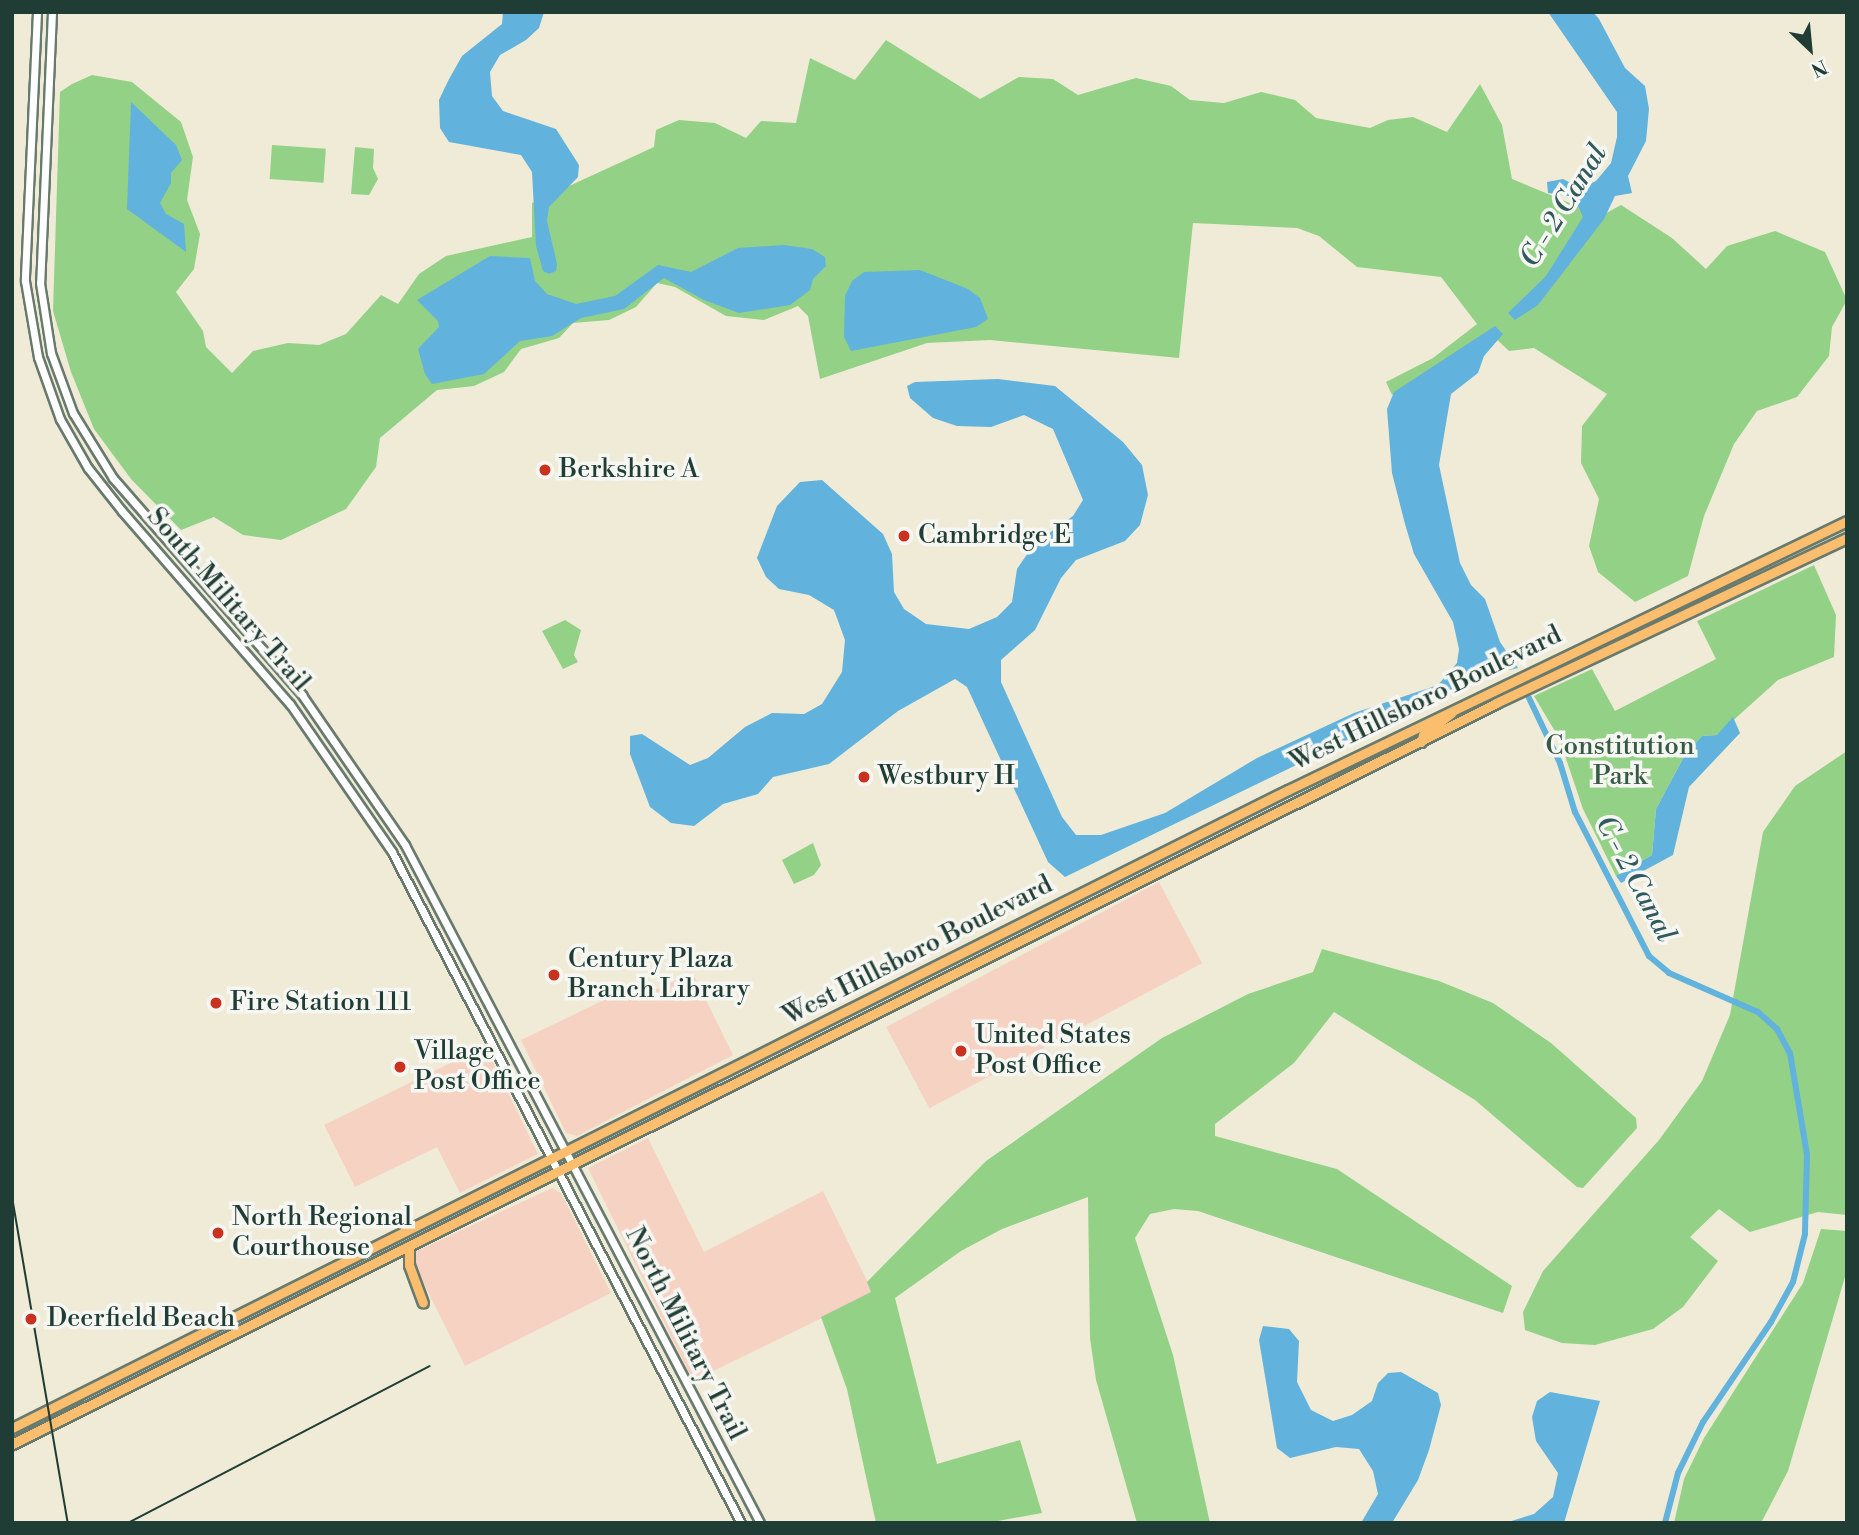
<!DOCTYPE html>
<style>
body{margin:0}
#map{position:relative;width:1859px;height:1535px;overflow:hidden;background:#efebd7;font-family:"Libre Bodoni",serif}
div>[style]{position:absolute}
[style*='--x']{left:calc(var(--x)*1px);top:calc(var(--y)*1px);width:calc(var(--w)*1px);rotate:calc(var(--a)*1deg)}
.built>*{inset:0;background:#f6d2c3;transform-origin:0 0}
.green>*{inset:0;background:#93d187;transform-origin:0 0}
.water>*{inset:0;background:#61b2dc}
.canal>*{height:6px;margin:-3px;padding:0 3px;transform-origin:3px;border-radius:3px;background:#61b2dc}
.roads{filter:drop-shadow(2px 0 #687a6d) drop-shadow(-2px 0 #687a6d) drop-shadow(0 2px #687a6d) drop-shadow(0 -2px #687a6d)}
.tertiary>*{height:7px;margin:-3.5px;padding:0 3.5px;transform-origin:3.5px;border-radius:3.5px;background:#fff}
.primary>*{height:9px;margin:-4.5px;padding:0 4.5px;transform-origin:4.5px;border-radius:4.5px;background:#fbbd6e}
.rail>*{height:2px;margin:-1px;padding:0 1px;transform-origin:1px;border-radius:1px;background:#1f3d34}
.dots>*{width:19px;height:19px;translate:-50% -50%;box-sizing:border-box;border:4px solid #f6f6f2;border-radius:50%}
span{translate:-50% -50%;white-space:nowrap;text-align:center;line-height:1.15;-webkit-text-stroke:7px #f6f6f2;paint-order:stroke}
.poi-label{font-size:26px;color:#1f3d34}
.left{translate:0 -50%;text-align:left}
.street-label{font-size:26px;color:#1f3d34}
.park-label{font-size:26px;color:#365b45}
.water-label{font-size:28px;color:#305a5e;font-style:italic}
.frame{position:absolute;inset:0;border:14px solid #1f3d34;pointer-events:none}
.north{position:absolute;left:1775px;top:14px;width:70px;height:70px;-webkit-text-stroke:5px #f6f6f2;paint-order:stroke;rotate:154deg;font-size:19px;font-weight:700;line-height:28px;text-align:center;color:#1f3d34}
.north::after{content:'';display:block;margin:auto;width:24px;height:32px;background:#1f3d34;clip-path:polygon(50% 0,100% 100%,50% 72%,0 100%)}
</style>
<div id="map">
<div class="built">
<i style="left:1159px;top:882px;width:92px;height:309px;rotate:62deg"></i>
<i style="clip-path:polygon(692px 972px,733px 1055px,577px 1136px,566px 1133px,521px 1040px,627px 989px,634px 1000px)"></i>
<i style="clip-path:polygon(485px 1046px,538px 1154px,460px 1193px,437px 1147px,355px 1187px,324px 1125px)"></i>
<i style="clip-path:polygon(648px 1138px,704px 1252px,823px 1191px,873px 1293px,693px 1381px,588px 1168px)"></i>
<i style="clip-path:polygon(552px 1188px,561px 1193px,611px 1293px,465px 1366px,413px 1262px,415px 1252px)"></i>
</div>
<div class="green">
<i style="clip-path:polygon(886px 40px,980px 99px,1019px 77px,1053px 79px,1078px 95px,1136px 78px,1171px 86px,1190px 100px,1224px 103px,1261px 92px,1295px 100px,1316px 118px,1370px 128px,1388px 120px,1413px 117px,1447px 132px,1480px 84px,1502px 125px,1512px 179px,1601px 216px,1621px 205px,1672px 238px,1706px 269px,1727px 246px,1775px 231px,1825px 252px,1847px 300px,1832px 327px,1829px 356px,1797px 397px,1757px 411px,1734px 444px,1704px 516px,1688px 576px,1635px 602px,1598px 572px,1589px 546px,1599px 499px,1581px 463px,1582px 426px,1607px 394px,1534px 348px,1509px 351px,1488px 331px,1392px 395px,1386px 382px,1433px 358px,1477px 324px,1441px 277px,1357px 267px,1319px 236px,1297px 228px,1193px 223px,1179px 358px,990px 340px,927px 343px,820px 379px,808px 316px,798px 306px,764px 320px,726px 316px,675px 287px,657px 283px,636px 307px,609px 320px,573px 323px,559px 338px,521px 349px,504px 372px,474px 386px,437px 390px,380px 438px,376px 467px,346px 509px,281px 540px,243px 535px,214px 517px,181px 530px,131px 479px,94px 429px,71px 372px,53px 311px,60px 92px,72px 84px,92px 75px,132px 82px,181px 122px,193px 157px,187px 200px,200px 234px,194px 269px,176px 292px,203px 331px,206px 347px,232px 373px,253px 351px,288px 343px,319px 345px,346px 334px,381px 295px,398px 304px,419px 274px,446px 256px,532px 237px,532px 203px,654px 147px,656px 130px,679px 120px,715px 123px,746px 138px,761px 121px,796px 123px,810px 58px,855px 80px)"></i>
<i style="left:272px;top:145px;width:54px;height:34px;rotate:4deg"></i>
<i style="clip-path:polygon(355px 147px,374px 149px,373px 168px,378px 179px,369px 195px,351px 194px)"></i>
<i style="clip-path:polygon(1814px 565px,1836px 615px,1834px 657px,1778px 680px,1717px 735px,1702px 736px,1685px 755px,1656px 809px,1652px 855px,1616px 876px,1583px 809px,1559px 738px,1534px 696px,1592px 669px,1615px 711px,1716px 659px,1697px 621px)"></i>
<i style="clip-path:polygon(565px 620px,581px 630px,574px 655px,578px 662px,563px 669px,542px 631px)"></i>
<i style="clip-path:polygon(1847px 751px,1847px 1215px,1818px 1212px,1750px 1232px,1719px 1209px,1690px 1237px,1718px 1261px,1683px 1307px,1653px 1329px,1595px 1345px,1562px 1343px,1525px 1330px,1523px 1312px,1543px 1271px,1659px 1140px,1702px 1081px,1730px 1015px,1763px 832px,1795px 786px)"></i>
<i style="clip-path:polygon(813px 843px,821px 865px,814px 875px,794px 884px,782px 860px)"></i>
<i style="clip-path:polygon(1322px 949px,1439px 981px,1493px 1003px,1551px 1043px,1636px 1118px,1637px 1128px,1583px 1188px,1577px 1187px,1475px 1100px,1334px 1012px,1294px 1063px,1215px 1124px,1215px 1136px,1337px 1169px,1512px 1286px,1503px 1313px,1198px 1211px,1174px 1209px,1150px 1214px,1135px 1238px,1173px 1355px,1210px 1523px,1137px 1523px,1096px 1380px,1090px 1338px,1088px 1197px,1002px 1229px,961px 1251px,895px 1298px,937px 1464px,1020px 1440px,1042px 1513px,987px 1523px,876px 1523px,847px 1389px,821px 1317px,871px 1292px,867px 1282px,986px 1161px,1162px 1038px,1248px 994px,1313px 972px)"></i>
<i style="clip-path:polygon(1821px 1229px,1847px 1231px,1847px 1270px,1788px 1471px,1761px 1523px,1674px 1523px,1684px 1479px,1704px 1438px,1803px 1283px)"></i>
</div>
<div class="water">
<i style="clip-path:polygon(503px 12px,544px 12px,539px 28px,526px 40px,500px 55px,490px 72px,492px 96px,503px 111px,556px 129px,579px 165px,578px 177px,549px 207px,547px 221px,557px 264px,556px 271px,549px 274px,543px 271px,536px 246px,532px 172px,521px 155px,449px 142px,440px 128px,439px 100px,448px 81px,462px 56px,502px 24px)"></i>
<i style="clip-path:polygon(1548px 12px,1593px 12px,1599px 19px,1625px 68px,1645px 86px,1649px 109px,1646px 141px,1628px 176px,1632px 193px,1615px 196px,1604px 219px,1538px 305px,1515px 320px,1508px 313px,1546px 276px,1583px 217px,1574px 197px,1548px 193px,1547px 182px,1563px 179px,1581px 188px,1596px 181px,1611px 163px,1617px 137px,1617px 112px)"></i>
<i style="clip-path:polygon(131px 102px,176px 145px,182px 160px,171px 173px,171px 183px,160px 203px,166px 214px,184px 224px,186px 252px,127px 209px)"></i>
<i style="clip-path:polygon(784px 245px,812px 249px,825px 257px,826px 266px,813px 279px,810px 290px,790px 305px,739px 313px,704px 300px,664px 278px,624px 309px,581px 318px,552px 336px,520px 341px,484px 374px,432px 384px,425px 374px,418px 349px,439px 327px,438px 321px,417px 300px,490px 256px,530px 258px,535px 281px,547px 294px,576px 304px,615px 296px,658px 265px,691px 272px,738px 248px)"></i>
<i style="clip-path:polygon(920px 270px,968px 289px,980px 298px,988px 319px,976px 327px,851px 351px,844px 337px,845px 296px,852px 281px,864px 272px)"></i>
<i style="clip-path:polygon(1495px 326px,1503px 334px,1484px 356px,1478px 373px,1451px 394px,1439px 465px,1460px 563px,1471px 585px,1485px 599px,1500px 642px,1518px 668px,1478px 677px,1065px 877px,1048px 862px,967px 687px,955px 679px,898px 711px,829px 764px,773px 777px,758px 794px,723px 804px,694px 826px,671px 823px,650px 807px,630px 754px,630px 736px,642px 734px,690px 765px,708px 758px,745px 727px,772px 713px,804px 714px,822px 704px,842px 672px,845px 640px,834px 610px,809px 595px,779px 589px,766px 577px,757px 558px,777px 506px,800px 482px,822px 480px,883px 534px,892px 554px,894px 592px,904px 609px,926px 624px,969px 629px,997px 617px,1012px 602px,1017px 569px,1034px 544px,1073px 516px,1083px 500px,1053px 429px,1024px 415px,991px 427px,957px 426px,933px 418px,910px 398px,907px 386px,915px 382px,998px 379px,1055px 386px,1123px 442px,1142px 465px,1148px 495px,1140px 525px,1125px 541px,1076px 560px,1061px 578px,1035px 630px,1001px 660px,1001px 682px,1062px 817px,1076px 835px,1101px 835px,1165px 813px,1257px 758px,1354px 713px,1438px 685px,1457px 663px,1459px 649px,1453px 622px,1414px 554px,1405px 524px,1392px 473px,1387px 409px,1394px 392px)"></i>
<i style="clip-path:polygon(1733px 717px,1740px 733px,1689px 787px,1673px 855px,1621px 883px,1616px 876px,1652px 855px,1656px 809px,1685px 755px,1702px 736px,1717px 735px)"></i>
<i style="clip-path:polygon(1263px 1326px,1289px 1329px,1299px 1341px,1297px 1382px,1311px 1410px,1333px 1421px,1352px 1415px,1372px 1401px,1378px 1383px,1388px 1373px,1401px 1372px,1438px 1393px,1441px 1405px,1429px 1450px,1418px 1480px,1392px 1523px,1361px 1523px,1378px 1494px,1373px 1471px,1359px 1449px,1336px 1447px,1290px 1458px,1277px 1448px,1259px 1340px)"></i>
<i style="clip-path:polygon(1550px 1392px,1600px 1401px,1564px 1523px,1505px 1523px,1534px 1514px,1553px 1497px,1558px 1473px,1536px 1441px,1532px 1417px,1537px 1401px)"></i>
</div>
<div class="canal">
<i style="--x:1529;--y:698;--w:72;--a:64.5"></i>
<i style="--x:1560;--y:763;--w:51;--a:73"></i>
<i style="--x:1575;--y:812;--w:162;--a:62.8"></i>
<i style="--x:1649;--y:956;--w:26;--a:40"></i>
<i style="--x:1669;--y:973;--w:97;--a:23.7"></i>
<i style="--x:1758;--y:1012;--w:25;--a:42"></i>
<i style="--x:1777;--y:1029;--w:27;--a:62"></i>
<i style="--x:1790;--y:1053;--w:103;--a:80.5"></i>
<i style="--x:1807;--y:1155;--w:79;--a:91.5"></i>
<i style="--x:1805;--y:1234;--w:49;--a:104"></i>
<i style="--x:1793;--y:1282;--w:46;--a:118.8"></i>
<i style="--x:1771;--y:1322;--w:121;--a:124.2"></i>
<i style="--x:1703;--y:1422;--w:57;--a:116.1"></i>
<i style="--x:1678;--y:1473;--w:52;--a:104.6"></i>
</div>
<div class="roads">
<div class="tertiary">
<i style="--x:37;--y:12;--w:269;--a:92.6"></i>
<i style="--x:25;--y:281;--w:77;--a:80.3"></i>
<i style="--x:38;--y:357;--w:66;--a:70.5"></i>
<i style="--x:60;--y:419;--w:56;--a:60.3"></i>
<i style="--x:88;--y:468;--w:55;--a:51.7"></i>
<i style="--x:122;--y:511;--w:256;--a:49"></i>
<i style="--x:290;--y:704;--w:180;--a:55.4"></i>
<i style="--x:392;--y:852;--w:756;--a:62.52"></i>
<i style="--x:52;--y:12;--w:271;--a:92.5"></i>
<i style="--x:40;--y:283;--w:71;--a:81.1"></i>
<i style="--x:51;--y:353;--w:64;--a:69.9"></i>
<i style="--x:73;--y:413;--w:76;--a:58.4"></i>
<i style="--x:113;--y:478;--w:288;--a:48.9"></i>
<i style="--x:302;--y:695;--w:182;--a:55.5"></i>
<i style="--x:405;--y:845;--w:765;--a:62.36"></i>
</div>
<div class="primary">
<i style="--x:1421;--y:742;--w:7;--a:-74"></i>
<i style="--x:1423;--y:735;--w:36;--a:-38"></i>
<i style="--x:409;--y:1246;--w:19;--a:90"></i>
<i style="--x:409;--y:1265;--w:40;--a:69.8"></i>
<i style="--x:12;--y:1428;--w:1427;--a:-26.57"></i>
<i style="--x:1288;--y:790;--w:620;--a:-25.7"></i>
<i style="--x:12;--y:1444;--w:1659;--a:-26.53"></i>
<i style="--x:1496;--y:703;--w:388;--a:-25.2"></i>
</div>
</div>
<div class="rail">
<i style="--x:12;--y:1197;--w:331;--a:80.3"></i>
<i style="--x:128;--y:1523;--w:340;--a:-27.5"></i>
</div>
<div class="dots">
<i style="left:545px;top:470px;background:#c8321e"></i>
<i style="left:904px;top:536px;background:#c8321e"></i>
<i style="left:864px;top:777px;background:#c8321e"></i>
<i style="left:554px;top:975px;background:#c8321e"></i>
<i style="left:216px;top:1003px;background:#c8321e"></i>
<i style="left:961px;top:1051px;background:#c8321e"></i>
<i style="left:400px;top:1067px;background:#c8321e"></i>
<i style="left:218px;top:1233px;background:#c8321e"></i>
<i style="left:31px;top:1319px;background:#c8321e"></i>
</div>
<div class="poi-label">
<span class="left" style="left:559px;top:470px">Berkshire A</span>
<span class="left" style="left:918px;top:536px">Cambridge E</span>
<span class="left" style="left:878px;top:777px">Westbury H</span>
<span class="left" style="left:568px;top:975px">Century Plaza<br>Branch Library</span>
<span class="left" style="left:230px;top:1003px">Fire Station 111</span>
<span class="left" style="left:975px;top:1051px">United States<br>Post Office</span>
<span class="left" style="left:414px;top:1067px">Village<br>Post Office</span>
<span class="left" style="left:232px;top:1233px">North Regional<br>Courthouse</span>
<span class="left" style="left:47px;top:1319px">Deerfield Beach</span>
</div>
<div class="street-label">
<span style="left:228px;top:600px;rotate:49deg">South Military Trail</span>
<span style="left:1426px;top:699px;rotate:-26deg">West Hillsboro Boulevard</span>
<span style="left:918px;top:951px;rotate:-27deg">West Hillsboro Boulevard</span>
<span style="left:685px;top:1334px;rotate:63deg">North Military Trail</span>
</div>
<div class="park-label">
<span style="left:1620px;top:762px">Constitution<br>Park</span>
</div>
<div class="water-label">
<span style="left:1564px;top:206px;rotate:-58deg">C - 2 Canal</span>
<span style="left:1635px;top:879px;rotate:62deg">C - 2 Canal</span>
</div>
<div class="frame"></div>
<div class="north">N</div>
</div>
